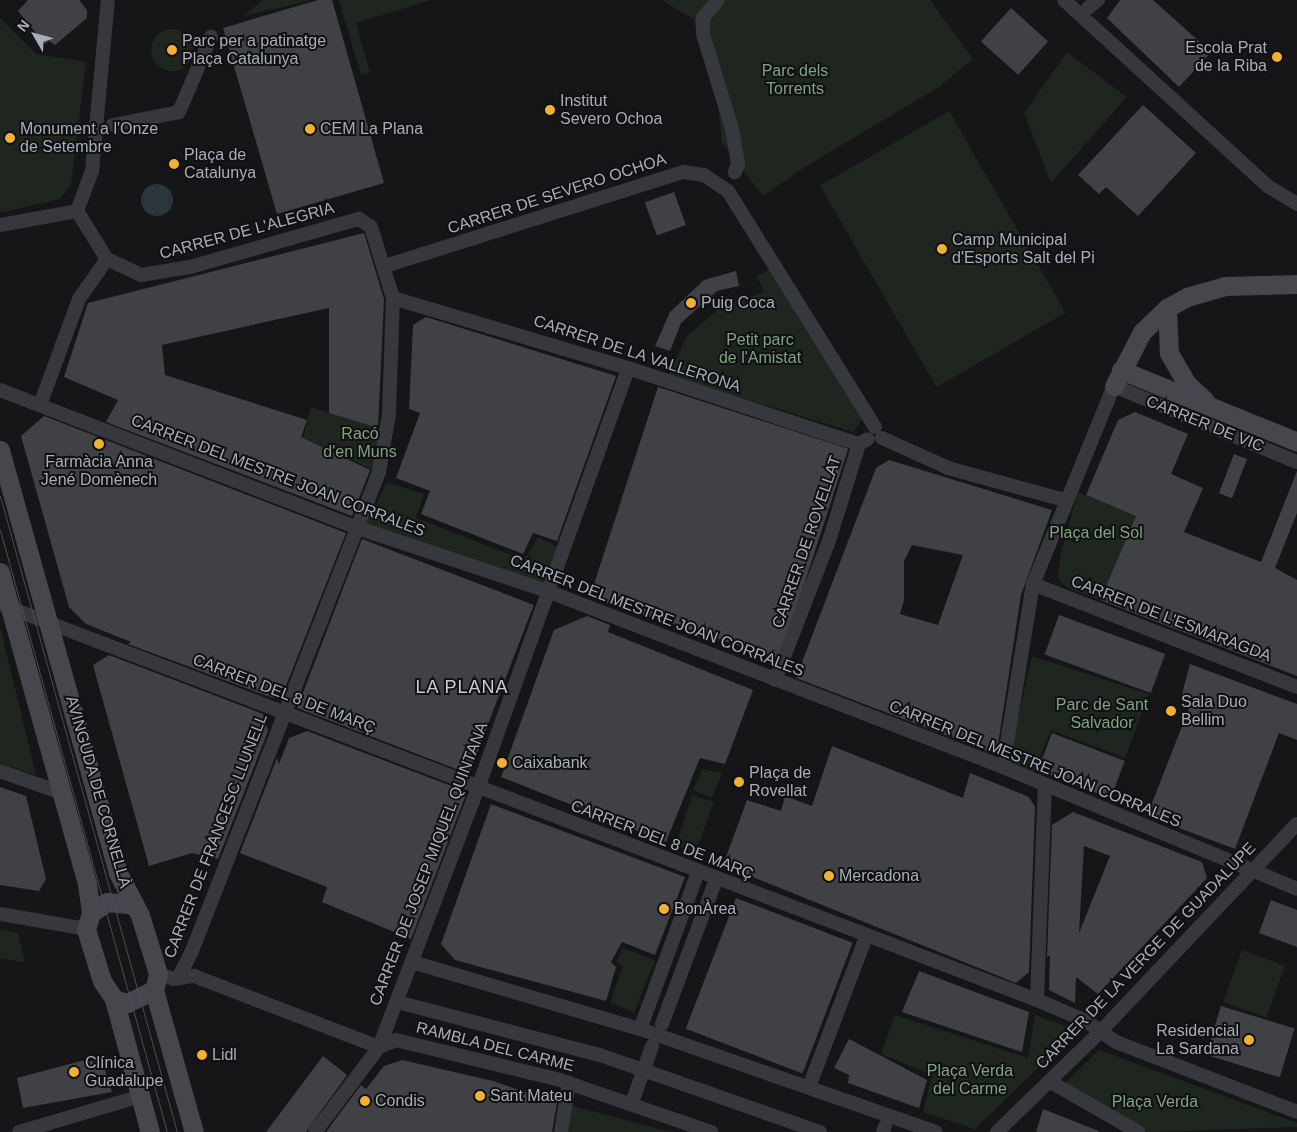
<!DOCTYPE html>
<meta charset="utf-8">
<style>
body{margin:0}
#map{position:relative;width:1297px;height:1132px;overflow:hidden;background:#161618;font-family:Helvetica,sans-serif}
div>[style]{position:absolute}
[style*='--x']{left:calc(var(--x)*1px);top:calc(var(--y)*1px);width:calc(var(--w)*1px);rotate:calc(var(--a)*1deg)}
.green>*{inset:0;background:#1e261f;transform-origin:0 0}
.round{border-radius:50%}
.water>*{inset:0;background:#2c353c}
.building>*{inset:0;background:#404145;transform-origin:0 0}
.street>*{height:14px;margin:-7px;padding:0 7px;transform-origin:7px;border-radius:7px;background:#37383d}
.secondary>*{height:19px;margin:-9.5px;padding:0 9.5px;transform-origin:9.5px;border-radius:9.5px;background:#45474d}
.tram>*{height:1px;margin:-0.5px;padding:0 0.5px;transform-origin:0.5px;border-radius:0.5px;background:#4a4c52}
.dots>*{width:14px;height:14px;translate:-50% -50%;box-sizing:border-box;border:2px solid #111113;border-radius:50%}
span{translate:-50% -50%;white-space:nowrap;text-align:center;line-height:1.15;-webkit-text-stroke:4px #111113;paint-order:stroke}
.poi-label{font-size:16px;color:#a8adb8}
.left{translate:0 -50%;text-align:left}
.right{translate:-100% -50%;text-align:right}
.park-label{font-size:16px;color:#7fa381}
.street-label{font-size:16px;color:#a8adb8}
.neighbourhood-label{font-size:18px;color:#c9ccd4;letter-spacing:1px}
.north{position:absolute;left:10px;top:10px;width:50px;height:50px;-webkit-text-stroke:4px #111113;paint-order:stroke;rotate:308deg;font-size:14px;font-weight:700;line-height:20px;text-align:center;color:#a8adb8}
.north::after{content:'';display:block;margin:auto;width:18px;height:22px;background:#a8adb8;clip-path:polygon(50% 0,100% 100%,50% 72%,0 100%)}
</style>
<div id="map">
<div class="green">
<i style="clip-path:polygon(263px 0,311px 0,241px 17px)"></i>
<i style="clip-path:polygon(339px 0,431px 0,356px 23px,370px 72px,361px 75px)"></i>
<i style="clip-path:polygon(662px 0,930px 0,973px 59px,939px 87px,805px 167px,763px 196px,722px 143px,718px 105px,693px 19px)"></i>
<i style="clip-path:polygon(0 18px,36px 54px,86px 62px,71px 185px,60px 199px,0 213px)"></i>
<i class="round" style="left:151px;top:29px;width:42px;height:42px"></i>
<i style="clip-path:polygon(1067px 52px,1127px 97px,1051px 183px,1024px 113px)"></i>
<i style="left:949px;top:111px;width:233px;height:149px;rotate:60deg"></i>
<i style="clip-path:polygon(770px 269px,863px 418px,853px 432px,668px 375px,687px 336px,721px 307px,764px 292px,757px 276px)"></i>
<i style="clip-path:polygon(311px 407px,383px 430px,373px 470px,303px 438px)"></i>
<i style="clip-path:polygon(387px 482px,424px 494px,416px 518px,524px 560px,538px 537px,560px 548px,545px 588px,366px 524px)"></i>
<i style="clip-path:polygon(1078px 492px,1136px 516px,1100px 600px,1069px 589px,1058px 579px,1060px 557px)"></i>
<i style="clip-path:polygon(0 626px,36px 775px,0 763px)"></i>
<i style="clip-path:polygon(1032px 656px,1149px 694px,1125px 758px,1051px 730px,1033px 774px,1008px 764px)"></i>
<i style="clip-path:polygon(702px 769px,722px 773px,712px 798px,693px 790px)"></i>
<i style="clip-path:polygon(692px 795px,714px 802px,695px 853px,676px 845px)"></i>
<i style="clip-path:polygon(0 929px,18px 933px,25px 963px,0 958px)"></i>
<i style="clip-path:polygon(622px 948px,655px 960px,634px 1013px,610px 1002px,623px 966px,617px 962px)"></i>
<i style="left:1242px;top:950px;width:46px;height:55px;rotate:20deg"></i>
<i style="clip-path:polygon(895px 1015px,1028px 1058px,1035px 1015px,1077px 1030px,975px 1129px,923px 1112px,932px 1075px,881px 1054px)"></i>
<i style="clip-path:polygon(1099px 1050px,1297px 1123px,1297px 1127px,1148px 1132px,1063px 1085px)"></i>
<i style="clip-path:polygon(569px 1105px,671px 1132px,565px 1132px)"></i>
</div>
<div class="water">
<i class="round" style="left:141px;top:184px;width:32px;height:32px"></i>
</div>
<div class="building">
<i style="clip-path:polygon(28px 0,79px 0,87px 10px,87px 18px,55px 45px,49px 41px,45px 44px,18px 11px)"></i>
<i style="clip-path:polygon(318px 0,332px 0,384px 183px,277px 214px,223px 28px)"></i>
<i style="clip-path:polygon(1120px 0,1153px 0,1211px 52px,1179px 87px,1107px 18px)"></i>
<i style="left:1011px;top:8px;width:50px;height:45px;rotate:42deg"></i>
<i style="clip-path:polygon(1143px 105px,1196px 153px,1138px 216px,1106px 187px,1099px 194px,1078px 175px)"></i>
<i style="left:674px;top:192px;width:35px;height:31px;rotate:70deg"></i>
<i style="clip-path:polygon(364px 233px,384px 299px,378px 428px,329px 413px,329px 308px,162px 345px,165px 375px,307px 420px,301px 437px,370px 470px,352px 516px,106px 422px,118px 400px,64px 377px,88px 303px)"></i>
<i style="clip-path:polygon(736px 271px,739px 286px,717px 291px,681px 323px,670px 351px,655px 346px,670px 312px,704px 280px)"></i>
<i style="clip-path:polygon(426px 317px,616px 376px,557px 541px,533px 533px,523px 554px,421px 514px,430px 491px,396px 478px,420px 413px,409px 409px,413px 325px)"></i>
<i style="left:658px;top:387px;width:200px;height:221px;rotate:18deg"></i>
<i style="clip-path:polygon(1135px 412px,1188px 434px,1171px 474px,1203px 488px,1184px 532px,1261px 562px,1297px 471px,1297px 513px,1275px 568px,1297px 580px,1297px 676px,1100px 600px,1136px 516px,1086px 495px,1118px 420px)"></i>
<i style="clip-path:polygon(44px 416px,346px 533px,284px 691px,273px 698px,128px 644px,131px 642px,86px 624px,69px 607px,21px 436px)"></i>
<i style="left:1234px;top:454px;width:14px;height:42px;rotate:21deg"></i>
<i style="clip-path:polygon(evenodd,889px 460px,1052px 510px,1021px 595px,997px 751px,992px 753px,796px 678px,876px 468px,889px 460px,912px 545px,963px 555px,938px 625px,900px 614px,904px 600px,904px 561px,912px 545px)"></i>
<i style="left:362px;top:539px;width:184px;height:181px;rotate:21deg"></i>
<i style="left:1059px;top:615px;width:113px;height:42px;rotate:20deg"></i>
<i style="clip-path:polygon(587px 616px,610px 625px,608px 632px,753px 690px,725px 764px,700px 758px,666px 842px,501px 777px,554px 630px)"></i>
<i style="clip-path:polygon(109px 655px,263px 714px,268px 731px,218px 859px,192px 853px,149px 866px,93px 665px)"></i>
<i style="clip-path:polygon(1190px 664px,1297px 704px,1297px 740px,1279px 733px,1235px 849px,1147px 816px,1193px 698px,1182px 694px)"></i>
<i style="clip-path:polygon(307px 731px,467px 792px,411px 939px,322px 902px,327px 887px,240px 853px,277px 758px,279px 764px,289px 738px)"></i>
<i style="left:1052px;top:733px;width:78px;height:40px;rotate:21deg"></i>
<i style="clip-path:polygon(832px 746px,963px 798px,970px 773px,1029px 797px,1035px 807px,1029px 972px,1016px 983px,723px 865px,747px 800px,781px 811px,785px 796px,812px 806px)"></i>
<i style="clip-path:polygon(0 787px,26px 796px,46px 879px,39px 891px,0 885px)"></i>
<i style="clip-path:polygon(491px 804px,685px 877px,655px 955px,622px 942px,611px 962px,616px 967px,606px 1001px,455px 960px,441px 944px)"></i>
<i style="clip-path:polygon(evenodd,1073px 812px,1202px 862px,1207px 878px,1098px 994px,1076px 977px,1075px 1003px,1049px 990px,1050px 955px,1047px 957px,1052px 825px,1073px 812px,1084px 846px,1110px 856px,1079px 933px,1084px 846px)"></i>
<i style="left:736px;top:898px;width:125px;height:140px;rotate:21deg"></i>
<i style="clip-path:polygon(1271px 900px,1297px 910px,1297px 947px,1259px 933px)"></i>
<i style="clip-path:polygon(919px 971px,1029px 1012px,1022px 1052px,902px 1012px)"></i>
<i style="left:1221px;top:1006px;width:77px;height:51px;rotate:17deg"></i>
<i style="clip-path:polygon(849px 1039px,927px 1080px,919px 1108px,848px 1083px,849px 1075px,834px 1068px)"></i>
<i style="clip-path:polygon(323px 1056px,347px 1075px,306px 1132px,266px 1132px)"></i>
<i style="clip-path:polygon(402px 1060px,493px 1081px,557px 1103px,552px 1132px,326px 1132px,361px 1085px,366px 1089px,384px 1066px)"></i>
<i style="clip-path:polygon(81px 1061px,102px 1061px,112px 1092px,23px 1108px,17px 1078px)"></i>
<i style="clip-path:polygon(1043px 1109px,1099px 1131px,1099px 1132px,1036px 1132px)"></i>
</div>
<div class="street">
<i style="--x:718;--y:0;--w:23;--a:130"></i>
<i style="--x:703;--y:18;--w:16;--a:90"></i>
<i style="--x:703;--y:34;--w:99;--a:73"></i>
<i style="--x:732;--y:129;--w:36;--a:80"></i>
<i style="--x:738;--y:164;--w:9;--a:111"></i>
<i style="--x:1064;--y:0;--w:277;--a:42.4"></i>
<i style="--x:1269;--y:187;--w:33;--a:31"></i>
<i style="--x:1088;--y:8;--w:13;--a:-39"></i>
<i style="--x:113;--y:125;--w:67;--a:-11.1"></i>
<i style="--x:179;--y:112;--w:82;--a:-66.9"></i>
<i style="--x:77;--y:211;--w:57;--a:58"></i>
<i style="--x:107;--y:259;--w:38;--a:25"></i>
<i style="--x:141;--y:275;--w:50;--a:-9.3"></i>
<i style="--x:190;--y:267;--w:176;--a:-15.9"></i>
<i style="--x:359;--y:219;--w:14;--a:34"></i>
<i style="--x:371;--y:227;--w:74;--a:72.8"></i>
<i style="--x:393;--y:298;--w:116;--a:92"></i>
<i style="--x:389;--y:414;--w:59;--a:99.8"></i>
<i style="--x:379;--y:472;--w:514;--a:111.33"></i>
<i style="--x:192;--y:951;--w:30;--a:117"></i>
<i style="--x:77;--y:211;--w:43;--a:-69.4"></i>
<i style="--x:92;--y:171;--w:172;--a:-84.7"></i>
<i style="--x:0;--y:225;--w:78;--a:-10.3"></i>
<i style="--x:385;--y:266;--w:313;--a:-17.5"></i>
<i style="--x:684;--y:172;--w:20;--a:9"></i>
<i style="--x:704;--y:175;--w:29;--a:34"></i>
<i style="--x:728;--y:191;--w:278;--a:58.1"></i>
<i style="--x:393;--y:298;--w:245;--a:16.6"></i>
<i style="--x:628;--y:368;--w:223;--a:18.3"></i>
<i style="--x:840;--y:438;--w:20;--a:18"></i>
<i style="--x:859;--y:444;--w:10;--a:-29"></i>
<i style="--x:0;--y:390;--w:384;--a:21.1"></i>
<i style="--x:358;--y:528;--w:199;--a:18.4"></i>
<i style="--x:547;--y:591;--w:489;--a:21.1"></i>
<i style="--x:1003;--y:767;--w:318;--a:22.5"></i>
<i style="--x:40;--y:405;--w:113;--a:-69.8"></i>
<i style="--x:79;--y:299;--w:49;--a:-55"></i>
<i style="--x:882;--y:438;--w:72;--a:24.4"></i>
<i style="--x:948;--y:468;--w:120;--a:15.4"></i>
<i style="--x:1033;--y:584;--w:283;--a:21.3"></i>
<i style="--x:5;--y:606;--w:1105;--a:20.9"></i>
<i style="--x:1037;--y:1000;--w:53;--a:23.2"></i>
<i style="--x:1086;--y:1021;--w:37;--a:35"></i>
<i style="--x:1116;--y:1042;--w:194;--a:21.1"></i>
<i style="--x:775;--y:680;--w:149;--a:-68.8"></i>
<i style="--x:829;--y:541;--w:102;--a:-72.8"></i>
<i style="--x:1003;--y:767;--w:185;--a:-80.7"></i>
<i style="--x:1033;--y:584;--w:214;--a:-67.8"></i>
<i style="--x:1114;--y:386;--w:198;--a:22.6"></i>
<i style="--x:0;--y:771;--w:66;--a:19.5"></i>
<i style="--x:0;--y:914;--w:87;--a:9.9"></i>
<i style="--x:412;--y:962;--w:238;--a:16.4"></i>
<i style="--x:640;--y:1029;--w:313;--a:19.2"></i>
<i style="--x:158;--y:974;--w:17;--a:17"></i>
<i style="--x:174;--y:979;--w:20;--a:-9"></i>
<i style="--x:194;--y:976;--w:198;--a:21"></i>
<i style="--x:379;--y:1047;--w:18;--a:-22"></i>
<i style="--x:396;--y:1040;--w:169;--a:13.7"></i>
<i style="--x:560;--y:1080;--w:160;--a:19"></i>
<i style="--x:1037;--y:1000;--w:215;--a:-87.9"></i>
<i style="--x:405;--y:1004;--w:202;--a:14.7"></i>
<i style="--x:600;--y:1055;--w:233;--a:19.3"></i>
<i style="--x:662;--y:1024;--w:148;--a:-69.5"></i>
<i style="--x:640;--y:1029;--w:167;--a:-69.7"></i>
<i style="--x:1049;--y:1081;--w:103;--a:29.8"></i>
<i style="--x:809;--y:1087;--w:160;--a:-69.2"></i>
<i style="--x:634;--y:1097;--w:54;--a:-70.6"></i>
<i style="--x:19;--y:1132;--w:127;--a:-16.4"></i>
<i style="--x:315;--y:1132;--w:106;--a:-53"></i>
<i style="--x:379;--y:1047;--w:277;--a:-69.1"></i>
<i style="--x:478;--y:788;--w:446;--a:-70.3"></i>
<i style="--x:561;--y:1132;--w:50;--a:-80.7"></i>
<i style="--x:883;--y:1132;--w:6;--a:-72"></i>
<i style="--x:997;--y:1132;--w:145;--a:-44.2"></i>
<i style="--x:1101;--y:1031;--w:285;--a:-46.6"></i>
</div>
<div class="secondary">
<i style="--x:1167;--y:308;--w:45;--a:87.5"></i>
<i style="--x:1169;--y:353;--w:34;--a:60"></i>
<i style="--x:1186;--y:383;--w:25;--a:43"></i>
<i style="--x:1121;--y:370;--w:190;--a:22.2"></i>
<i style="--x:1114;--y:386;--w:61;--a:-62.6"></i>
<i style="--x:1142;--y:332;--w:35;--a:-44"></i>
<i style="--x:1167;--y:308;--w:23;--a:-29"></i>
<i style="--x:1187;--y:297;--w:40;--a:-16"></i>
<i style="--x:1225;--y:286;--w:72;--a:-1.6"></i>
<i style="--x:0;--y:450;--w:439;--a:74.4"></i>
<i style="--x:118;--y:873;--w:47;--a:62.4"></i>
<i style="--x:140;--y:915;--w:62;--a:73"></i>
<i style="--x:158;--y:974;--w:16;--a:104"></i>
<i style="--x:154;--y:990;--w:148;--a:74.3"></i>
<i style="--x:0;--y:572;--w:324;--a:74.4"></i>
<i style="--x:87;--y:884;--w:29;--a:82"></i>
<i style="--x:91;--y:913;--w:17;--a:107"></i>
<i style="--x:86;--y:929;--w:54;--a:72.9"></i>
<i style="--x:102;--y:981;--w:22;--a:56"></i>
<i style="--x:114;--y:999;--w:138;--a:74.9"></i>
<i style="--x:91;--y:913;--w:19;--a:-35"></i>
<i style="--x:107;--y:902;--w:27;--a:6"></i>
<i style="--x:114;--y:999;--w:14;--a:17"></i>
<i style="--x:127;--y:1003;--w:30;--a:-26"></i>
</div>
<div class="tram">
<i style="--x:0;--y:496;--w:660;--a:74.45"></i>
<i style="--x:0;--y:530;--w:625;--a:74.5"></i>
</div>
<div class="dots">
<i style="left:172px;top:50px;background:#f2b134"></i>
<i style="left:1277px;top:57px;background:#f2b134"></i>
<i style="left:550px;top:110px;background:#f2b134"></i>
<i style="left:310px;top:129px;background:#f2b134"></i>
<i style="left:10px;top:138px;background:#f2b134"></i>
<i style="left:174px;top:164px;background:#f2b134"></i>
<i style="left:942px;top:249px;background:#f2b134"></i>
<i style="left:691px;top:303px;background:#f2b134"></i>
<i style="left:99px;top:444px;background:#f2b134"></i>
<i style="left:1171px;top:711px;background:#f2b134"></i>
<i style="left:502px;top:763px;background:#f2b134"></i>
<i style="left:739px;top:782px;background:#f2b134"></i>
<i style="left:829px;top:876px;background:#f2b134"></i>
<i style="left:664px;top:909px;background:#f2b134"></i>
<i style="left:1249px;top:1040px;background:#f2b134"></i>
<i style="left:202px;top:1055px;background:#f2b134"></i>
<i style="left:74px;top:1072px;background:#f2b134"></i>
<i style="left:480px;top:1096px;background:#f2b134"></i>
<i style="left:365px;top:1101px;background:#f2b134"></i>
</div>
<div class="poi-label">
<span class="left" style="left:182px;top:50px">Parc per a patinatge<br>Plaça Catalunya</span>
<span class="right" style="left:1267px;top:57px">Escola Prat<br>de la Riba</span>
<span class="left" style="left:560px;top:110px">Institut<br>Severo Ochoa</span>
<span class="left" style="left:20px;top:138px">Monument a l'Onze<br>de Setembre</span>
<span class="left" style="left:320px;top:129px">CEM La Plana</span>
<span class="left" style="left:184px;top:164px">Plaça de<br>Catalunya</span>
<span class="left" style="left:952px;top:249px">Camp Municipal<br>d'Esports Salt del Pi</span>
<span class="left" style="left:701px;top:303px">Puig Coca</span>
<span style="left:99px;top:471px">Farmàcia Anna<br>Jené Domènech</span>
<span class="left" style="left:1181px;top:711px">Sala Duo<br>Bellim</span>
<span class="left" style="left:512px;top:763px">Caixabank</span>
<span class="left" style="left:749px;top:782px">Plaça de<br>Rovellat</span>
<span class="left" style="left:839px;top:876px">Mercadona</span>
<span class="left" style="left:674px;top:909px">BonÀrea</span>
<span class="right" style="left:1239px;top:1040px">Residencial<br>La Sardana</span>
<span class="left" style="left:212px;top:1055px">Lidl</span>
<span class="left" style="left:85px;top:1072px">Clínica<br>Guadalupe</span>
<span class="left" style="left:490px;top:1096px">Sant Mateu</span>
<span class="left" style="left:375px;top:1101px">Condis</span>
</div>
<div class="park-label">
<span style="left:795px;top:80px">Parc dels<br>Torrents</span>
<span style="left:760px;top:349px">Petit parc<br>de l'Amistat</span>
<span style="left:360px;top:443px">Racó<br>d'en Muns</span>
<span style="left:1096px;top:533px">Plaça del Sol</span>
<span style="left:1102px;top:714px">Parc de Sant<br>Salvador</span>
<span style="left:970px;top:1080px">Plaça Verda<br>del Carme</span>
<span style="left:1155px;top:1102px">Plaça Verda</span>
</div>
<div class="street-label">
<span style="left:557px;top:194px;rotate:-18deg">CARRER DE SEVERO OCHOA</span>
<span style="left:247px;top:231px;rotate:-15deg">CARRER DE L'ALEGRIA</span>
<span style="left:637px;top:354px;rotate:18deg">CARRER DE LA VALLERONA</span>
<span style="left:1205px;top:424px;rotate:22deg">CARRER DE VIC</span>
<span style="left:278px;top:476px;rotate:21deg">CARRER DEL MESTRE JOAN CORRALES</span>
<span style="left:807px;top:542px;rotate:-71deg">CARRER DE ROVELLAT</span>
<span style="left:657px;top:616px;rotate:21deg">CARRER DEL MESTRE JOAN CORRALES</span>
<span style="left:1171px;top:619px;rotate:21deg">CARRER DE L'ESMARAGDA</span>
<span style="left:284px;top:694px;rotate:21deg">CARRER DEL 8 DE MARÇ</span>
<span style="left:1035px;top:764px;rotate:22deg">CARRER DEL MESTRE JOAN CORRALES</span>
<span style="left:98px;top:792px;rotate:74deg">AVINGUDA DE CORNELLÀ</span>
<span style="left:216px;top:836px;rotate:-69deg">CARRER DE FRANCESC LLUNELL</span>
<span style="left:662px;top:840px;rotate:21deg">CARRER DEL 8 DE MARÇ</span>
<span style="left:429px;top:864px;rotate:-69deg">CARRER DE JOSEP MIQUEL QUINTANA</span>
<span style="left:1146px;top:956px;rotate:-46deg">CARRER DE LA VERGE DE GUADALUPE</span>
<span style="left:495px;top:1047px;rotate:14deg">RAMBLA DEL CARME</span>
</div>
<div class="neighbourhood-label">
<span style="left:462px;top:687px">LA PLANA</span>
</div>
<div class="north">N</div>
</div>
